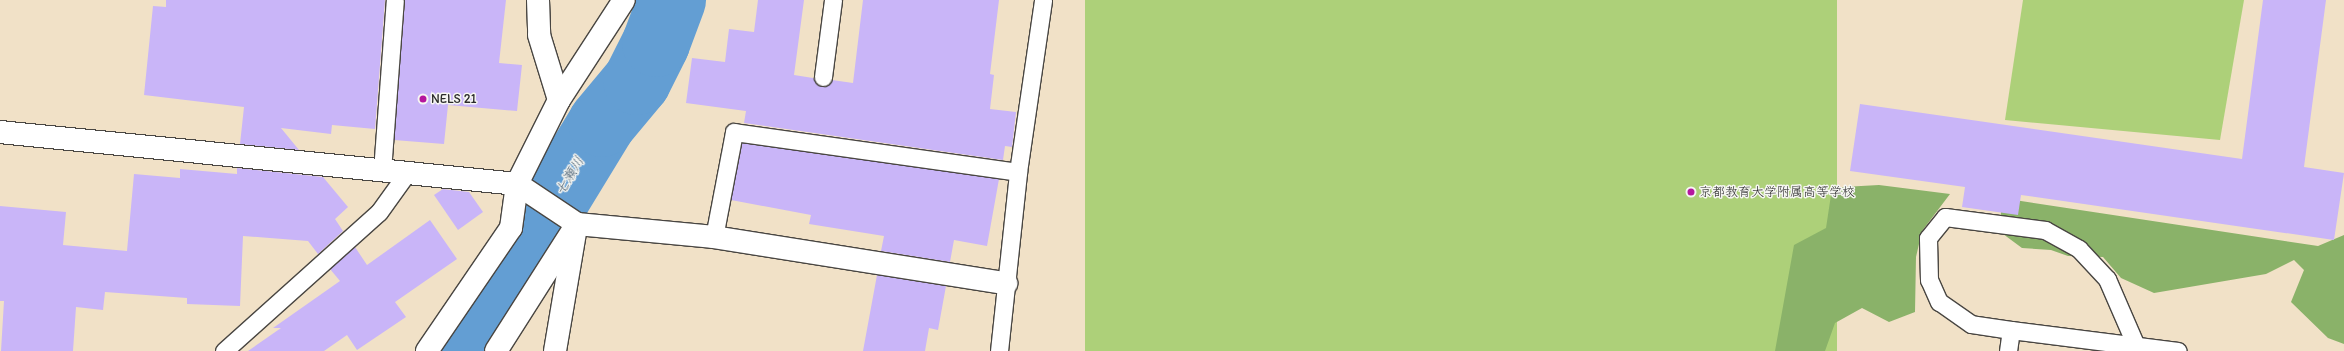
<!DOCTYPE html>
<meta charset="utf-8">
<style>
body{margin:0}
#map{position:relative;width:2344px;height:351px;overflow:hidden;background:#f1e1c7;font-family:Itim,"Klee One",sans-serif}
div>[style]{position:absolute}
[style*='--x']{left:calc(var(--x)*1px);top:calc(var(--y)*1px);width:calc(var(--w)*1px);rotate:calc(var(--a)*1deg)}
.green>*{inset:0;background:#add079;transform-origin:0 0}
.forest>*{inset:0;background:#8ab269}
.river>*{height:68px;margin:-34px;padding:0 34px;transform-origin:34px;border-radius:34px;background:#639ed3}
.building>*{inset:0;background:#c9b5f8}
.roads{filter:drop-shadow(1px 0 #494642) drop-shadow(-1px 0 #494642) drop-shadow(0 1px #494642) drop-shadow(0 -1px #494642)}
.lane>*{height:17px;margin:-8.5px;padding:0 8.5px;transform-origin:8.5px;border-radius:8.5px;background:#fff}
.street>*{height:22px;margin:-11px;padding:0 11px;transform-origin:11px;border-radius:11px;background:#fff}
.dots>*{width:11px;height:11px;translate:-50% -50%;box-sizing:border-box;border:2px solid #f6f6f2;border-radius:50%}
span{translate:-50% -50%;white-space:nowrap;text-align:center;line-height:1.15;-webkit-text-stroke:3px #f6f6f2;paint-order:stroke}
.poi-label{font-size:13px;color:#2b2b2b}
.left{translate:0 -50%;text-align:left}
.water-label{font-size:14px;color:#41596e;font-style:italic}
</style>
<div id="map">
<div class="green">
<i style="left:1085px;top:0;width:752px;height:353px"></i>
<i style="clip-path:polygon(2023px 0,2244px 0,2220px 140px,2005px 120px)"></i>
</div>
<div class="forest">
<i style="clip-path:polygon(1879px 185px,1950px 194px,1922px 231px,1916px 257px,1915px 312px,1889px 322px,1862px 308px,1835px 323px,1825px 351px,1775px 351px,1794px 245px,1826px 228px,1831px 195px,1843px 187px)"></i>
<i style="clip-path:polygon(2008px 199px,2318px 246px,2344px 235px,2344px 344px,2328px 338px,2291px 302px,2304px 270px,2294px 260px,2266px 274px,2154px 293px,2121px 278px,2103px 257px,2068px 256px,2051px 250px,2022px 248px,1999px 231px,2002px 203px)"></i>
</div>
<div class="river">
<i style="--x:463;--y:351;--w:267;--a:-58.6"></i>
<i style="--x:602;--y:123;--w:55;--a:-50.2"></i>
<i style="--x:637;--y:81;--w:42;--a:-63.4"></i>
<i style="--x:656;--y:43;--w:46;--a:-69.6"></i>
</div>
<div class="building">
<i style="clip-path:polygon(166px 0,385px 0,375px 129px,332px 125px,331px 134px,281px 128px,299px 150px,240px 144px,244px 107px,144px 95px,153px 6px,166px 7px)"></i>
<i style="clip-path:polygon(405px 0,506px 0,499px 63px,522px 65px,517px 111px,448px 105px,444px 144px,394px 140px)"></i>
<i style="clip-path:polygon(758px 0,804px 0,794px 75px,813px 78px,822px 87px,832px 80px,853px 83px,863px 0,999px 0,990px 74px,994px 75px,990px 109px,1016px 112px,1012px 147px,1005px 146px,1003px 160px,744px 123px,746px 111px,686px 103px,692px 58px,725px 62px,729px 29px,754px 32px)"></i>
<i style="clip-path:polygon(2263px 0,2326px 0,2304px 167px,2344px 173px,2334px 240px,2021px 195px,2018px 215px,1962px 207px,1965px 187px,1850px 171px,1860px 104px,2242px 159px)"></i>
<i style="clip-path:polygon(742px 143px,999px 179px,987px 246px,954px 240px,950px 262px,881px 251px,884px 236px,809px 224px,811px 215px,731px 200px)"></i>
<i style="clip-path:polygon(237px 168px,323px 177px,348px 207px,335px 219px,343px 231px,318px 254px,308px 241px,243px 236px,240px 306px,187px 304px,187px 298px,105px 292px,103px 310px,76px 307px,73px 351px,1px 351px,4px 301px,0 301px,0 206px,66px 212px,63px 245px,127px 251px,134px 174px,180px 178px,180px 169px,237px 174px)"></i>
<i style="clip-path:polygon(443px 189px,469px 192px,483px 212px,458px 230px,434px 195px)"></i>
<i style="clip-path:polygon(430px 220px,457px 259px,395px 302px,406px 317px,357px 350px,347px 335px,324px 351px,248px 351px,281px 328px,273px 328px,340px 281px,330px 269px,355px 247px,367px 265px)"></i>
<i style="clip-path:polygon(877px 275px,946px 286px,938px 330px,929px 328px,925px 351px,863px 351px)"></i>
</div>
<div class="roads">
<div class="lane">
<i style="--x:823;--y:77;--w:78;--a:-82.6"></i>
<i style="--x:382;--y:171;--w:171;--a:-85.7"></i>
<i style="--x:714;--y:237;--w:107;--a:-79.2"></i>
<i style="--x:734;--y:132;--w:287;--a:8"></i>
<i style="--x:2011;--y:330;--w:40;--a:-171.5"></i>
<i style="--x:1971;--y:324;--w:39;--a:-145"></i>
<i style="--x:1939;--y:302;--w:24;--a:-114"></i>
<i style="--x:1929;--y:280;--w:42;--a:-91.4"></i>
<i style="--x:1928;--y:238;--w:27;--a:-51"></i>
<i style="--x:1945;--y:217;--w:101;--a:7.4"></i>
<i style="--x:2045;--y:230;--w:39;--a:29"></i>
<i style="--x:2079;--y:249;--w:41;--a:47"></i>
<i style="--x:2107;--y:279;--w:73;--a:66.6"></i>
<i style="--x:224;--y:351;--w:208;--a:-41.9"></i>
<i style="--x:379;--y:212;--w:48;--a:-54.3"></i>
<i style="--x:999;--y:351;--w:180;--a:-83.9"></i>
<i style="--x:1018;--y:172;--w:174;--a:-81.7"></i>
<i style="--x:2008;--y:351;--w:21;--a:-82"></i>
<i style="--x:2011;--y:330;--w:168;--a:7.2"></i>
</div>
<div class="street">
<i style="--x:538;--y:0;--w:35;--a:88"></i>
<i style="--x:539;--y:35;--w:68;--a:72.9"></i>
<i style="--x:0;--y:132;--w:520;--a:5.74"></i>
<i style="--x:517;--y:184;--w:72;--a:33.7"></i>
<i style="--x:577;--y:224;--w:138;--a:5.4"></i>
<i style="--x:714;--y:237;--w:296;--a:9"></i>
<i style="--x:427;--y:351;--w:149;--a:-55.7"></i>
<i style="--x:511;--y:228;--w:44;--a:-82.2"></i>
<i style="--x:517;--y:184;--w:94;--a:-63.4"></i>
<i style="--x:559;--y:100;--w:119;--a:-57"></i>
<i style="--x:496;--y:351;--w:151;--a:-57.5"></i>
<i style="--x:555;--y:351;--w:120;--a:-80.4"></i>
</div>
</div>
<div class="dots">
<i style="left:423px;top:99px;background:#b5179e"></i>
<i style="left:1691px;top:192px;background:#b5179e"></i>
</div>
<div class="poi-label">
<span class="left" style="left:431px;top:99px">NELS 21</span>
<span class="left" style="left:1699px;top:192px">京都教育大学附属高等学校</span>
</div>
<div class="water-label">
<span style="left:570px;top:176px;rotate:-59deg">七瀬川</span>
</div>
</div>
